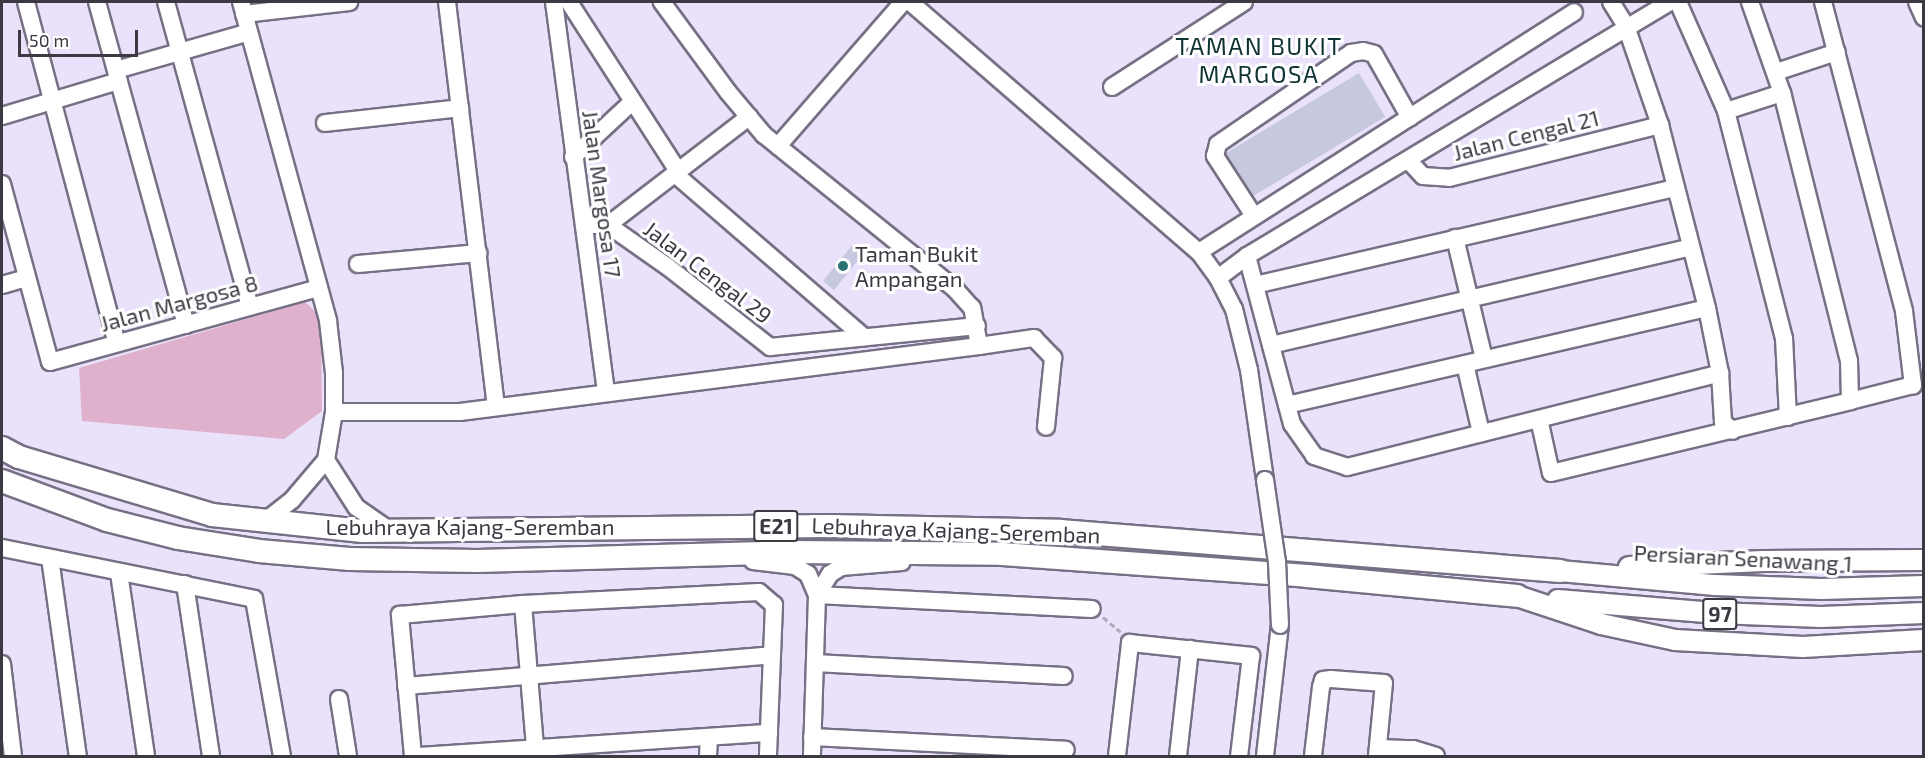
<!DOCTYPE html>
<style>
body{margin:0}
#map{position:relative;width:1925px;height:758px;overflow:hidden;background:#eae2fa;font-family:"Exo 2",sans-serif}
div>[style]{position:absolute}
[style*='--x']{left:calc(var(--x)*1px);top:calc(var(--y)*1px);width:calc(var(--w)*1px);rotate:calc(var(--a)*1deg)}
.green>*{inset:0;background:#e0b1cc}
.building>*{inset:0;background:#c5c8df;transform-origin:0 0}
.path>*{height:3px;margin-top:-1.5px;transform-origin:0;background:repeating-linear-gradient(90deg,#b1aabd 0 6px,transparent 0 9px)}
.roads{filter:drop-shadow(2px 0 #777085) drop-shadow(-2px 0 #777085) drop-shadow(0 2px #777085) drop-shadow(0 -2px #777085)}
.minor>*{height:16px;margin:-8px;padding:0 8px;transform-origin:8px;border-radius:8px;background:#fff}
.major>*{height:20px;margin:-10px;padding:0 10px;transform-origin:10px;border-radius:10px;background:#fff}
.highway>*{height:22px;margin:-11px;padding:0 11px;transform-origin:11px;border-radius:11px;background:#fff}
.bridges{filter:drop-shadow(2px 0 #777085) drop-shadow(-2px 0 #777085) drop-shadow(0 2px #777085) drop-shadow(0 -2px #777085)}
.minor-bridge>*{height:16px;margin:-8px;padding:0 8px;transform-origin:8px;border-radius:8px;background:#fff}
.dots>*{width:16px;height:16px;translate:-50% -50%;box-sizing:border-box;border:3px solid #fff;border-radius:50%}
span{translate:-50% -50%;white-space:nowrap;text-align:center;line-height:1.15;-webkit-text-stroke:6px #fff;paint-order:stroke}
.shield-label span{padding:2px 4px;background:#fff;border:2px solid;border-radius:4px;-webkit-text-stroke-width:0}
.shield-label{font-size:21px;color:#3c3942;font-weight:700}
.street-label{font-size:22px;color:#3c3942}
.poi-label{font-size:22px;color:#3c3942}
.left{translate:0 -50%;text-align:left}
.neighbourhood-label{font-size:24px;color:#0f3332;letter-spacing:1.5px}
.frame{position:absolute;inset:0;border:3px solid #3c3942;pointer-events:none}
.scale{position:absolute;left:18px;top:30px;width:120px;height:27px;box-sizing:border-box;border:3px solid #3c3942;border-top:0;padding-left:8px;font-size:18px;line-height:21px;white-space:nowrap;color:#3c3942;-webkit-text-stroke:4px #fff;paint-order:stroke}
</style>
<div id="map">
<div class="green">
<i style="clip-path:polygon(305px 302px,321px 317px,322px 411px,284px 439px,82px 421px,79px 368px)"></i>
</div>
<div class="building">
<i style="left:1359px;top:73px;width:51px;height:158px;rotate:59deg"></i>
<i style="left:854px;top:243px;width:14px;height:49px;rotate:39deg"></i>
</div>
<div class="path">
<i style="--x:1103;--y:617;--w:23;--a:40"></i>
</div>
<div class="roads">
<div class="minor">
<i style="--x:26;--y:2;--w:353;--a:75.1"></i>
<i style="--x:97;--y:2;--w:335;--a:74.6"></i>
<i style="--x:166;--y:2;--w:316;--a:74.6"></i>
<i style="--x:241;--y:2;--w:331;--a:74.7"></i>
<i style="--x:328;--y:321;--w:52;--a:83.4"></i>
<i style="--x:334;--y:373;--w:39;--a:90"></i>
<i style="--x:334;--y:412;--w:49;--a:99.5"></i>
<i style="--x:326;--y:460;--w:52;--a:130.4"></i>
<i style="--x:292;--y:500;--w:34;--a:142"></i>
<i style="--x:447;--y:2;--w:408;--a:83.1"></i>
<i style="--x:554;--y:2;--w:393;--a:82.4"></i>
<i style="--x:569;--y:2;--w:201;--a:57.2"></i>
<i style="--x:910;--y:2;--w:382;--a:40.9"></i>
<i style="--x:1199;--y:252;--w:32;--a:54"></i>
<i style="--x:1218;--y:278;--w:35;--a:63"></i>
<i style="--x:1234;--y:309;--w:63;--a:76.2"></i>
<i style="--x:1249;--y:370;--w:111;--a:81.7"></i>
<i style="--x:1611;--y:2;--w:28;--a:58"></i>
<i style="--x:1626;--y:26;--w:105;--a:71"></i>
<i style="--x:1660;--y:125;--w:189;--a:75.6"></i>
<i style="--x:1707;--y:308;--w:66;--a:78.7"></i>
<i style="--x:1720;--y:373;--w:49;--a:86.5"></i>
<i style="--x:1723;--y:422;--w:13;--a:42"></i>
<i style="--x:1678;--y:2;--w:119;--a:66.2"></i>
<i style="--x:1726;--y:111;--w:234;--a:75.7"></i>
<i style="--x:1784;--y:338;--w:79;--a:87.1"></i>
<i style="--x:1823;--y:2;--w:319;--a:75.3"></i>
<i style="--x:1904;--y:311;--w:75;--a:83.1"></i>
<i style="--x:1913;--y:385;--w:65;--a:165.7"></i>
<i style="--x:1917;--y:2;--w:17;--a:66"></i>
<i style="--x:244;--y:14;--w:106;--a:-6.5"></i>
<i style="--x:116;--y:70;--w:138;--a:-15.9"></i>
<i style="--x:1776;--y:72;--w:64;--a:-18.2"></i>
<i style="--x:1112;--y:87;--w:157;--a:-32.8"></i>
<i style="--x:1726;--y:111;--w:59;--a:-17.8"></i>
<i style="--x:2;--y:116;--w:122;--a:-16.7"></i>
<i style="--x:325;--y:123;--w:136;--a:-6.3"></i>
<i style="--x:778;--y:146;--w:191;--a:-49"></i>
<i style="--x:573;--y:157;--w:81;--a:-43"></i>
<i style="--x:1408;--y:160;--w:22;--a:47"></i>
<i style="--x:1423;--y:176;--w:26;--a:4"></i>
<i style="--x:1449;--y:178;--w:218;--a:-14.1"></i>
<i style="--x:675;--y:174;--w:250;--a:40.8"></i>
<i style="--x:2;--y:184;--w:184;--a:74.9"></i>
<i style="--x:50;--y:362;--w:279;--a:-15.4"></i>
<i style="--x:1254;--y:216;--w:72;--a:-123"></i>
<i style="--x:1215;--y:156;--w:12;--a:-76"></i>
<i style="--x:1218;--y:144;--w:161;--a:-34.4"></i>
<i style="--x:1351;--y:53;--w:12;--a:-9"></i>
<i style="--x:1363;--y:51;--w:11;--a:15"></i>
<i style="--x:1374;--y:54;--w:73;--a:60.6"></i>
<i style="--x:585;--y:225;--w:23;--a:0"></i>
<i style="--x:608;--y:225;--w:73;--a:35"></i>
<i style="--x:668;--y:267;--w:130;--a:38.1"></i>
<i style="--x:770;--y:347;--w:208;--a:-5.8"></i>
<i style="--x:608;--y:225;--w:178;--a:-37.5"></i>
<i style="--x:1455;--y:238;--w:124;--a:76.5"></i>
<i style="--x:1199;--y:252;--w:445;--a:-32.6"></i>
<i style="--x:1247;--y:256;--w:174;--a:75"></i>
<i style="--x:1292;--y:424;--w:39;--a:55"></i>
<i style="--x:1314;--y:456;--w:35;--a:18"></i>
<i style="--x:1347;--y:467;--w:385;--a:-14.1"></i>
<i style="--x:358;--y:264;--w:121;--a:-5.2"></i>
<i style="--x:1218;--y:278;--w:36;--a:-37"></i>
<i style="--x:1247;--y:256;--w:493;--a:-31"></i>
<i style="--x:2;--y:285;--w:26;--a:-16"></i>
<i style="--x:1255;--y:285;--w:432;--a:-13"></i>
<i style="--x:1271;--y:345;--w:431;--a:-13.1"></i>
<i style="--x:979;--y:346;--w:56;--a:-8.3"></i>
<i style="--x:1034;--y:338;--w:28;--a:46"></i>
<i style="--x:1053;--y:358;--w:69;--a:95.8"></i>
<i style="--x:1465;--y:364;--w:71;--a:76.9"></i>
<i style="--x:1287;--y:405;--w:431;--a:-13"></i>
<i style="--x:334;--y:412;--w:126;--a:0"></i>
<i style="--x:460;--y:412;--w:523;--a:-7.25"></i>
<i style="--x:979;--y:346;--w:39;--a:-100"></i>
<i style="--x:972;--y:308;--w:25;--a:-132"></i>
<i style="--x:955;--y:289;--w:245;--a:-141.1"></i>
<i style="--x:764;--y:135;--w:56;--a:-129.9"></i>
<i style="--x:728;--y:92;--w:112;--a:-126.3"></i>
<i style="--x:1539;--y:419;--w:55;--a:77.5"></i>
<i style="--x:1551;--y:473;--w:308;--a:-13.5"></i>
<i style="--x:1850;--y:401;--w:40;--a:-91.4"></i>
<i style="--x:1849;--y:361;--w:276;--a:-104"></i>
<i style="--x:1782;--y:93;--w:96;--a:-109.4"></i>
<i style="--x:326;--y:460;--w:56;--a:57.4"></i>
<i style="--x:356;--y:507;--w:40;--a:34.9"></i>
<i style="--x:2;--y:548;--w:257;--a:11.4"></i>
<i style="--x:254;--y:599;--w:159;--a:79.9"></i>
<i style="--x:50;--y:558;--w:200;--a:82"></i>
<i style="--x:753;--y:561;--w:42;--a:6.8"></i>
<i style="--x:795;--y:566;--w:15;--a:32"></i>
<i style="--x:808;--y:574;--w:23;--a:67"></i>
<i style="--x:817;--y:595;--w:161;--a:91.8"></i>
<i style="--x:119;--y:573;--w:185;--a:81.6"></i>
<i style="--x:185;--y:584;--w:174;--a:81.4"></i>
<i style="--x:817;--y:595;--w:275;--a:2.9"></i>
<i style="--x:817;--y:595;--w:25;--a:-58"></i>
<i style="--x:830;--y:574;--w:13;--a:-32"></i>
<i style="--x:841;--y:567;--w:61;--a:-4.7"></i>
<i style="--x:523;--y:604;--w:144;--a:85.2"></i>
<i style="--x:815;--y:663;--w:249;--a:3"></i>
<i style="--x:2;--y:664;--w:93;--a:83.2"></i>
<i style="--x:406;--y:686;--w:367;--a:-4.8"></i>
<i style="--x:339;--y:699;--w:58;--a:81"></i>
<i style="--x:812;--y:737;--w:254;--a:2.9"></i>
<i style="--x:1378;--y:748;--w:35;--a:2"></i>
<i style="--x:1413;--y:749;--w:24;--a:17"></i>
<i style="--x:413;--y:756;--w:142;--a:-95.3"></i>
<i style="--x:400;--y:615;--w:123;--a:-5.1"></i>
<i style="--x:523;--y:604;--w:236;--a:-2.9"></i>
<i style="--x:759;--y:592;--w:20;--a:41"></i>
<i style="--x:774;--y:605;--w:151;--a:92.3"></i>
<i style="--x:419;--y:756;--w:351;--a:-3.8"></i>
<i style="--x:708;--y:756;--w:19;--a:-87"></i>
<i style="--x:1117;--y:756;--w:114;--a:-83.4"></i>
<i style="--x:1130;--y:643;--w:122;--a:6.1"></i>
<i style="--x:1251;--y:656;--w:101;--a:96.8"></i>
<i style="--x:1178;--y:756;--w:108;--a:-83.6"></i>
<i style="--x:1265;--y:756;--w:132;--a:-83.5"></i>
<i style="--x:1313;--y:756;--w:69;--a:-83.4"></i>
<i style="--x:1321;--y:687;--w:7;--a:-74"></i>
<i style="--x:1323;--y:680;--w:8;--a:-7"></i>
<i style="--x:1331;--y:679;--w:53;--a:4.3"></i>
<i style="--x:1384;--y:683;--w:73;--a:95.5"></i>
</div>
<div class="major">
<i style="--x:1629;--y:567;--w:134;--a:-2.6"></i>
<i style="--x:1763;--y:561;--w:161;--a:-0.4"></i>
<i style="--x:1560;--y:571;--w:156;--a:5.2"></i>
<i style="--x:1715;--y:585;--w:106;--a:2.2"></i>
<i style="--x:1821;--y:589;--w:103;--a:-1.7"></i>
<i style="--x:1517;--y:596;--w:89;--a:18.4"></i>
<i style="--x:1601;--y:624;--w:76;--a:12.2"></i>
<i style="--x:1675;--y:640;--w:128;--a:3.1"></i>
<i style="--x:1803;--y:647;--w:121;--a:-3.3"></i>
<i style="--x:1558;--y:600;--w:160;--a:4.7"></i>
<i style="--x:1717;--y:613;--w:104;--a:2.2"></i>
<i style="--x:1821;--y:617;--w:103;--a:-2.2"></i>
</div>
<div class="highway">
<i style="--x:2;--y:448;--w:19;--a:28"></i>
<i style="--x:19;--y:457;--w:202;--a:16.7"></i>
<i style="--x:212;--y:515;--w:151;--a:6.1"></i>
<i style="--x:362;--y:531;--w:467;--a:-0.6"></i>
<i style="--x:829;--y:526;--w:231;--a:1.2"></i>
<i style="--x:1060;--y:531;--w:502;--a:4.57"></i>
<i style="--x:2;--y:481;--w:112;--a:20.4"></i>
<i style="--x:107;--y:520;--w:73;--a:14.2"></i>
<i style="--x:178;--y:538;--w:82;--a:9.1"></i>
<i style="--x:259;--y:551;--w:91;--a:5"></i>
<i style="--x:350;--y:559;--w:127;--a:0.9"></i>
<i style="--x:477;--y:561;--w:314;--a:-1.6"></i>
<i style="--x:791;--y:552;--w:211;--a:0.5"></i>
<i style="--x:1002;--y:554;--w:306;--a:4.1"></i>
<i style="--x:1307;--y:576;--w:211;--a:5.4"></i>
</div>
</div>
<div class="bridges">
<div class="minor-bridge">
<i style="--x:1265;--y:480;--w:83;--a:81.7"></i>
<i style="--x:1277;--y:562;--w:63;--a:87.3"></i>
</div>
</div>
<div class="dots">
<i style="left:843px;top:266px;background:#297372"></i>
</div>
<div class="shield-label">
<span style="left:776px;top:526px">E21</span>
<span style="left:1720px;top:614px">97</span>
</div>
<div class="street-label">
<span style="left:1526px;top:135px;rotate:-14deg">Jalan Cengal 21</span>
<span style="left:602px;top:194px;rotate:82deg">Jalan Margosa 17</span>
<span style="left:708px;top:272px;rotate:37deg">Jalan Cengal 29</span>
<span style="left:179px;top:303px;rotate:-15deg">Jalan Margosa 8</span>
<span style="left:470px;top:527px">Lebuhraya Kajang-Seremban</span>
<span style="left:956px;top:530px;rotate:2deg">Lebuhraya Kajang-Seremban</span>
<span style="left:1743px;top:558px;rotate:3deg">Persiaran Senawang 1</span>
</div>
<div class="poi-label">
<span class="left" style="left:855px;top:266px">Taman Bukit<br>Ampangan</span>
</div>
<div class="neighbourhood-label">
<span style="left:1259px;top:60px">TAMAN BUKIT<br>MARGOSA</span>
</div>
<div class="frame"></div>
<div class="scale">50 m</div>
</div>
